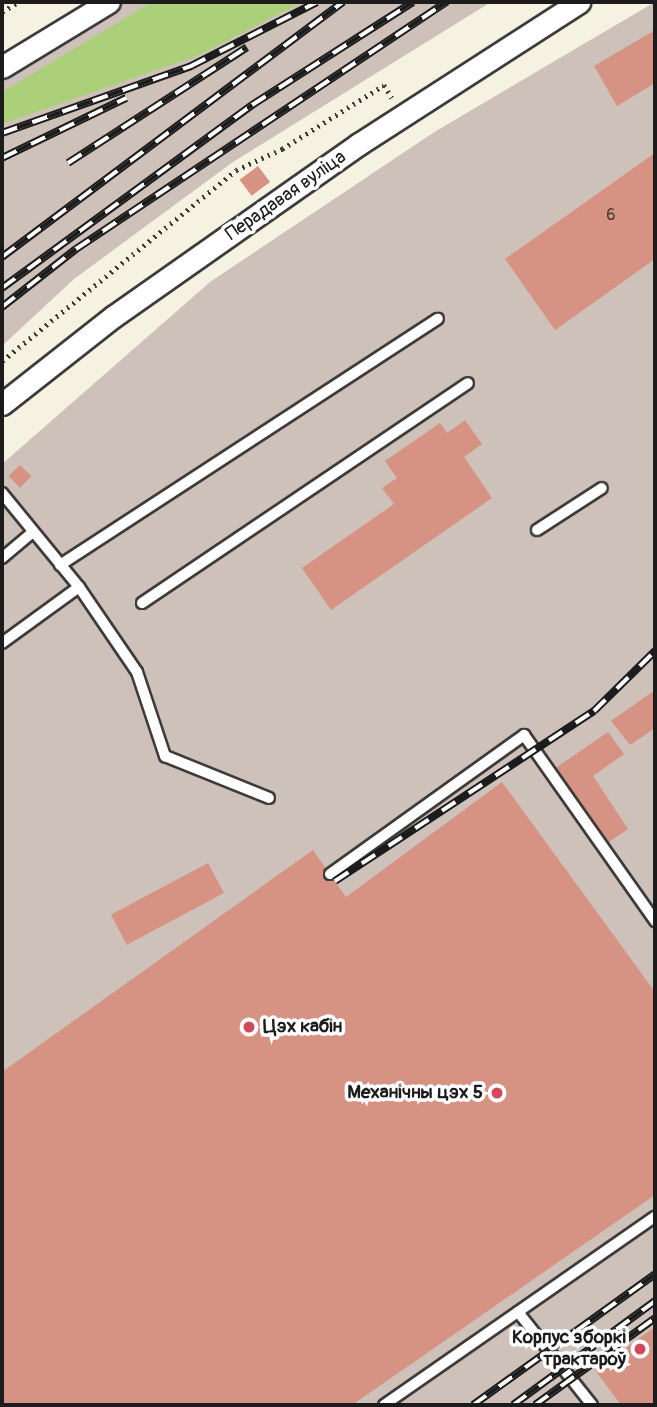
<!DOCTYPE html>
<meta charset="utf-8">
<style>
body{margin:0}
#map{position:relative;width:657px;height:1407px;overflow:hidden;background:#f5f2e2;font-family:Pangolin,sans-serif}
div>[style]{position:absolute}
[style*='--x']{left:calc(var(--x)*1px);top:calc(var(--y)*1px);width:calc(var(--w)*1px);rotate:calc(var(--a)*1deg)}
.industrial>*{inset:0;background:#cec1ba}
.green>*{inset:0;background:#abd079}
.building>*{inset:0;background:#d69283;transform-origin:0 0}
.path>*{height:4.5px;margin-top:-2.25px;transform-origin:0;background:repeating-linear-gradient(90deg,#3d3c3a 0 2px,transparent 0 7px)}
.roads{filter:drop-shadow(2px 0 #3d3c3a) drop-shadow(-2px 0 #3d3c3a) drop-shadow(0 2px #3d3c3a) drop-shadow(0 -2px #3d3c3a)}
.lane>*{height:10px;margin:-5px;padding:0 5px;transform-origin:5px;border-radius:5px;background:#fff}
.street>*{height:21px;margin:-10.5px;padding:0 10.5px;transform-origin:10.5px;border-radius:10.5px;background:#fff}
.rail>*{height:8px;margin-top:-4px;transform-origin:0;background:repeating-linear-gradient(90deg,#fff 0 16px,#1c1c1c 0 32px);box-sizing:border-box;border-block:2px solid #1c1c1c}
.dots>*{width:19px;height:19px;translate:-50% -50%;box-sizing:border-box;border:4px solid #fff;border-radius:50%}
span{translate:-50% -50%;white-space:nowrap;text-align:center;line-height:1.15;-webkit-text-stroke:7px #fff;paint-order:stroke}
.number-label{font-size:16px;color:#4a3a36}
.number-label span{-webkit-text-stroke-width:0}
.street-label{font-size:19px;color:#1c1c1c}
.poi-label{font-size:19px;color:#1c1c1c;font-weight:700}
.left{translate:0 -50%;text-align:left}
.right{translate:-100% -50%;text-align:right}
.frame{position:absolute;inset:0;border:4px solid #1c1c1c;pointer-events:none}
</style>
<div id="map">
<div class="industrial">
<i style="clip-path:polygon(118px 2px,491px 2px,233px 162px,74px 279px,2px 346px,2px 74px)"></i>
<i style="clip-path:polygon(655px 2px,655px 1405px,2px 1405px,2px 464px,210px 282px,436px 131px)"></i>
</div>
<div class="green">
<i style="clip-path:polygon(152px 2px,302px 2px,197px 56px,2px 124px,2px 92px)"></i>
</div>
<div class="building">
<i style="clip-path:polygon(655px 30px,655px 83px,617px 106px,594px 66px)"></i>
<i style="clip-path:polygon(655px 153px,655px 259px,555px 330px,505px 259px)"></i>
<i style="left:258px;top:166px;width:20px;height:23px;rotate:53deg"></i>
<i style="clip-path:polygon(465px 420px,482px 444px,464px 457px,492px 498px,331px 610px,302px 568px,394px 504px,382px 488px,397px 478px,385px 461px,440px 423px,447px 433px)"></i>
<i style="left:20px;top:465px;width:16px;height:16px;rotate:45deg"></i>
<i style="clip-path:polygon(655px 690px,655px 728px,630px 745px,611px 721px)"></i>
<i style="clip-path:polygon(608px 732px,624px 754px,593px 776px,628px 829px,606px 844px,554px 769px)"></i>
<i style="clip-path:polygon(502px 782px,655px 992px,655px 1195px,352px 1405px,2px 1405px,2px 1072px,313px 850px,346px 897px)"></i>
<i style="left:208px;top:863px;width:34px;height:110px;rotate:62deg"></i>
<i style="clip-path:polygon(655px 1327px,655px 1405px,621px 1405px,595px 1370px)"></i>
</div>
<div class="path">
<i style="--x:2;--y:12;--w:19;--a:-32"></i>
<i style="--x:2;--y:361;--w:302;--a:-39.2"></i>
<i style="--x:236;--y:170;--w:51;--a:-24.5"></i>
<i style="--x:282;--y:149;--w:120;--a:-32.1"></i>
<i style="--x:384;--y:85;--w:15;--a:58"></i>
</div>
<div class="roads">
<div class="lane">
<i style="--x:2;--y:493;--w:122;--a:50.7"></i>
<i style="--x:537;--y:530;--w:77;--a:-32.9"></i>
<i style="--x:2;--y:558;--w:40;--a:-40"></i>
<i style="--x:60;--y:565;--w:451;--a:-33.1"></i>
<i style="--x:142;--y:603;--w:393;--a:-34"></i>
<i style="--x:2;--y:643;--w:95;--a:-36"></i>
<i style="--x:79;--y:587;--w:103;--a:55.7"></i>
<i style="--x:137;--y:672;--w:89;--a:71.6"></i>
<i style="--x:165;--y:756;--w:112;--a:22"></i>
<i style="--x:330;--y:874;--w:239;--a:-35.6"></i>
<i style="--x:524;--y:735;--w:228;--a:54.8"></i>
<i style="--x:518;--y:1312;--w:119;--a:51.5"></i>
<i style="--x:384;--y:1405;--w:330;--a:-34.8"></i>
</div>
<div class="street">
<i style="--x:2;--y:67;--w:125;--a:-31.3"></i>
<i style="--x:2;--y:404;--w:142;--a:-38.2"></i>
<i style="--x:114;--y:316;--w:299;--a:-35.1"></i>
<i style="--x:359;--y:144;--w:262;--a:-32.8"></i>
</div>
</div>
<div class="rail">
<i style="--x:2;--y:133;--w:201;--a:-19.5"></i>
<i style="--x:191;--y:66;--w:141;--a:-26.9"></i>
<i style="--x:2;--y:158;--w:138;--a:-25.8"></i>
<i style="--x:68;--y:163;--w:213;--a:-32.9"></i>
<i style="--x:2;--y:257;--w:426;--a:-36.8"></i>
<i style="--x:2;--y:288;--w:310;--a:-36.2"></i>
<i style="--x:252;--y:105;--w:191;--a:-32.6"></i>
<i style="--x:2;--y:307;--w:94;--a:-38.1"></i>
<i style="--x:76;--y:249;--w:446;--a:-33.7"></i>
<i style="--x:335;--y:881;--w:310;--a:-33.3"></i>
<i style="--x:594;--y:711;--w:86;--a:-44.5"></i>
<i style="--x:473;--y:1405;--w:224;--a:-35.7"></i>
<i style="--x:513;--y:1405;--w:176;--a:-36.2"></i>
<i style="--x:535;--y:1405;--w:148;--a:-35.9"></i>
</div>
<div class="dots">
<i style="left:249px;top:1027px;background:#d1495b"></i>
<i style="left:497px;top:1093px;background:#d1495b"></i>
<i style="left:640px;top:1349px;background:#d1495b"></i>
</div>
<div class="number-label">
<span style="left:611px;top:215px">6</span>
</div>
<div class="street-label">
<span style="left:286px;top:196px;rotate:-35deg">Перадавая вуліца</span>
</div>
<div class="poi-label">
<span class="left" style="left:263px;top:1027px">Цэх кабін</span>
<span class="right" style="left:483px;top:1093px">Механічны цэх 5</span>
<span class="right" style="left:626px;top:1349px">Корпус зборкі<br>трактароў</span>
</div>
<div class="frame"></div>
</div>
